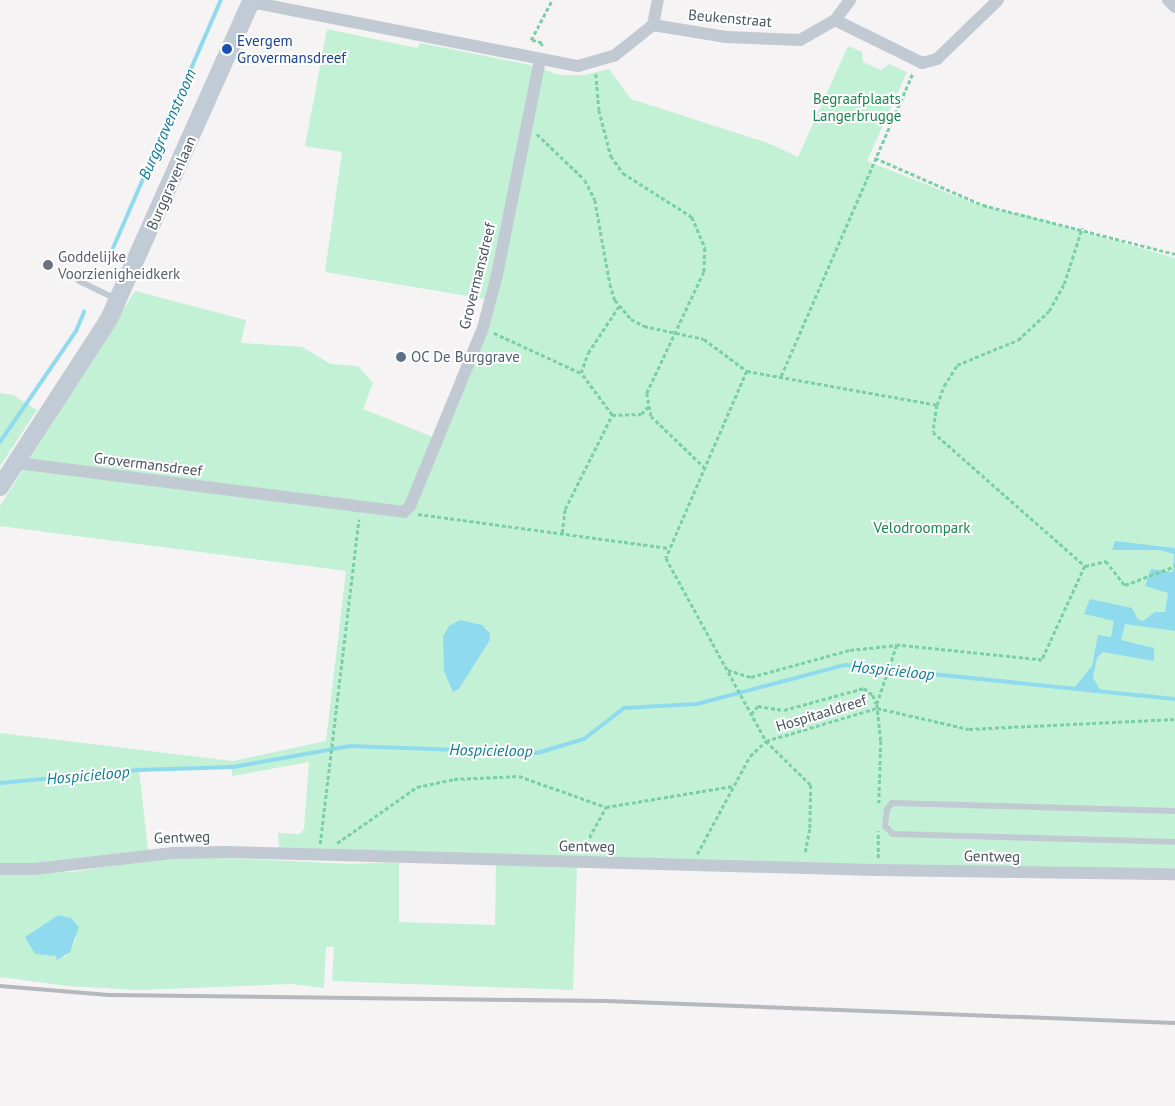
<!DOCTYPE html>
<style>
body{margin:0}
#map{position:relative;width:1175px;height:1106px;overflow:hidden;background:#f5f3f3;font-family:"PT Sans",sans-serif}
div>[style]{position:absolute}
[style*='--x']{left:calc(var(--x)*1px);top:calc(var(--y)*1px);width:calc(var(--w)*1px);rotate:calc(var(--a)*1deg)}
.green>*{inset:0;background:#c3f1d5}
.water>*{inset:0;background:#90daee}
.stream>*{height:4px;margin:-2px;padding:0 2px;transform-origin:2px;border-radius:2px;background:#90daee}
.path>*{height:2.5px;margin-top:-1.25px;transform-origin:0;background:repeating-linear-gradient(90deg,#7ad0a6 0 4px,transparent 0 6.5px)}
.lane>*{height:6px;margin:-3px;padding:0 3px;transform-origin:3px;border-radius:3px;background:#c1cad2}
.street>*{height:12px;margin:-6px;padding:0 6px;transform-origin:6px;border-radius:6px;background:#c1cad2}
.secondary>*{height:18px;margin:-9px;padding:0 9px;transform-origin:9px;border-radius:9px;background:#c1cbd6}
.rail>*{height:4px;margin:-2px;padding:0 2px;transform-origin:2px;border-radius:2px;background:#b5b8bd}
.dots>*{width:14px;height:14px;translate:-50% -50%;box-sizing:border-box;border:2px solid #fff;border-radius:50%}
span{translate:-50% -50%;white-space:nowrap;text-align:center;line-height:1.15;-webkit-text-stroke:4px #fff;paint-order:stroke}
.street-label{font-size:15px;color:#4a5661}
.transit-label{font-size:15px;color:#164399}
.left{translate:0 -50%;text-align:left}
.park-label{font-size:15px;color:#17864f}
.worship-label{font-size:15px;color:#5b616d}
.service-label{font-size:15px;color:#4e5e75}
.water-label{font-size:16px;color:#0c7c9b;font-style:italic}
</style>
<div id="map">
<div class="green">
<i style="clip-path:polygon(evenodd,327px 29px,417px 48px,420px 43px,530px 65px,560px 75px,584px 75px,609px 69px,631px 99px,768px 143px,798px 157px,848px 46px,862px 52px,863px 62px,881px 70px,889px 64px,907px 72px,867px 161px,981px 206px,1029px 216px,1175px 258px,1175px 868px,1053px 869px,279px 848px,278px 833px,300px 834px,304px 828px,309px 762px,232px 776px,232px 767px,139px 770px,148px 850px,33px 863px,0 863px,0 733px,233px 761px,326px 741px,346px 571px,0 526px,0 506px,135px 291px,246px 320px,241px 343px,302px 347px,331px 364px,358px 366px,373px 383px,363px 409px,433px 437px,478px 327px,485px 299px,325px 272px,342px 152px,305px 146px,327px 29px,482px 625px,490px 633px,490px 640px,459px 689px,453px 692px,482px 625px)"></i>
<i style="clip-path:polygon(0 393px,13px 395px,37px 410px,0 466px)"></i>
<i style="clip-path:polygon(evenodd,205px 857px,351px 864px,399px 862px,399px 922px,495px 925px,496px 864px,577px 867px,573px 990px,332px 981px,334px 947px,326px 947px,324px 988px,291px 984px,139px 990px,68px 986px,0 977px,0 873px,72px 872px,152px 859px,205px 857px,58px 915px,71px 918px,74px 925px,76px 940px,65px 957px,56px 956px,31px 933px,58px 915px)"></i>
</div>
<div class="water">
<i style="clip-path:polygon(1115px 541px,1175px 548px,1175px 631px,1125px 624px,1121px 640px,1154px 648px,1154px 661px,1103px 652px,1097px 658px,1093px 678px,1101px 691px,1074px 688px,1092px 666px,1098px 635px,1111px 637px,1114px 621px,1084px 614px,1090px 599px,1132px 608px,1138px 619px,1143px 621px,1155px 612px,1165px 612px,1168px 593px,1145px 586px,1151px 569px,1173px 572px,1174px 554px,1160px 550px,1112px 550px)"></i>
<i style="clip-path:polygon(460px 620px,482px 625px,490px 633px,490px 640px,459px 689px,453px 692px,444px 671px,443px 636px,449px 626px)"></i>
<i style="clip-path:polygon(58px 915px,71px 918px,79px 927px,70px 952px,57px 960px,56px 956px,35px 954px,25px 937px)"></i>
</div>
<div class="stream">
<i style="--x:113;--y:248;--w:270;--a:-66.5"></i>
<i style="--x:0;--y:442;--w:135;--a:-55.6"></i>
<i style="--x:76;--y:331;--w:21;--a:-67"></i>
<i style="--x:0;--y:783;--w:139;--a:-5.4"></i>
<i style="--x:138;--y:770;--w:95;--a:-1.8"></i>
<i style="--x:233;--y:767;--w:119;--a:-10.2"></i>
<i style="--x:350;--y:746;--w:187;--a:2.1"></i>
<i style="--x:537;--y:753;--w:49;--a:-16.6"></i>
<i style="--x:584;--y:739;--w:51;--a:-37.8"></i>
<i style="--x:624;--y:708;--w:73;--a:-3.1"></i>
<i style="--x:697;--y:704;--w:153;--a:-14.8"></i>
<i style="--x:845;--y:665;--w:332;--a:5.9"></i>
</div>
<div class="path">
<i style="--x:541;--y:46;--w:3;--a:-72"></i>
<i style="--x:542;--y:43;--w:11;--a:-165"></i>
<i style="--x:531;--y:40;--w:45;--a:-62.3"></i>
<i style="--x:596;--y:74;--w:36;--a:85"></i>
<i style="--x:599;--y:110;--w:48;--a:75.4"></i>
<i style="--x:611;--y:156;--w:21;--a:55"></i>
<i style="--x:623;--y:173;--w:82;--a:32.5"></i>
<i style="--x:692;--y:217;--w:34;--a:67"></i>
<i style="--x:705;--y:248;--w:24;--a:92"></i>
<i style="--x:704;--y:272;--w:134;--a:115.2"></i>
<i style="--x:647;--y:393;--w:23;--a:80"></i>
<i style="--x:651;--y:416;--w:75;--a:43.9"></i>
<i style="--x:537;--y:134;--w:66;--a:43.8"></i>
<i style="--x:585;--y:180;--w:22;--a:63"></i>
<i style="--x:595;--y:200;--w:85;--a:79.9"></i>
<i style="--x:610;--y:284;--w:17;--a:73"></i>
<i style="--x:615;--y:300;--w:25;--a:50"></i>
<i style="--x:631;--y:319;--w:15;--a:28"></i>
<i style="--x:644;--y:326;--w:61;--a:12.2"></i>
<i style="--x:704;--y:339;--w:54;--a:36.7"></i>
<i style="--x:747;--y:371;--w:193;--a:10.1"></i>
<i style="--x:937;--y:405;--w:27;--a:98"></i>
<i style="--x:933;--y:432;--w:203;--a:41.4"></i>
<i style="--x:1085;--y:566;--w:103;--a:114.6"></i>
<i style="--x:1042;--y:660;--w:146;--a:-174.1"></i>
<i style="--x:897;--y:645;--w:62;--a:108.7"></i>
<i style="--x:877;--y:704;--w:37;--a:84"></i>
<i style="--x:881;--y:741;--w:62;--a:91.8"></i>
<i style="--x:875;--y:158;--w:118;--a:23.5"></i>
<i style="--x:983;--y:205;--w:198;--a:14.3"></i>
<i style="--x:494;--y:333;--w:96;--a:24.7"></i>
<i style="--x:747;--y:371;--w:204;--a:113.4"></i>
<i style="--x:666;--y:558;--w:209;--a:61.3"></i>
<i style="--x:766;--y:741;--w:63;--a:44.4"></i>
<i style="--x:811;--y:785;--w:44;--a:91.3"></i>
<i style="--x:810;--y:829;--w:26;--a:101"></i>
<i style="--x:781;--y:376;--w:331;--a:-66.5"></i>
<i style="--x:937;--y:405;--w:20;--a:-70"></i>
<i style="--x:944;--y:386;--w:25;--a:-58"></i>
<i style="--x:957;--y:365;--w:66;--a:-22.3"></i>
<i style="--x:1018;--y:340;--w:42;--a:-43.1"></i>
<i style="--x:1049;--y:311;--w:31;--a:-61"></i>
<i style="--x:1064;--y:284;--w:59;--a:-72.2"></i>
<i style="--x:612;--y:415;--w:52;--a:-126.4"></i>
<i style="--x:581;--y:373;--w:21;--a:-71"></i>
<i style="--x:588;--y:353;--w:56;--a:-56.6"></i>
<i style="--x:418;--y:514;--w:253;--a:7.7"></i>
<i style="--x:562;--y:533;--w:24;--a:-83"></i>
<i style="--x:565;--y:509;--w:105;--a:-63.4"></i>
<i style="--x:612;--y:415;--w:29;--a:-2"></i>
<i style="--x:641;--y:414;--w:10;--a:-45"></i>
<i style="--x:1085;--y:566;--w:22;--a:-13"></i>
<i style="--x:1106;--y:561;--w:31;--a:52"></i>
<i style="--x:1125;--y:585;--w:53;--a:-20.8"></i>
<i style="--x:728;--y:670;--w:24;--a:17"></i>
<i style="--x:751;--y:677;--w:103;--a:-15.3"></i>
<i style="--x:850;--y:650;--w:47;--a:-6.1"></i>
<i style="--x:751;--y:714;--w:11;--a:-49"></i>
<i style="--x:758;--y:706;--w:26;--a:9"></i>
<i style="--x:784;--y:710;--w:83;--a:-15.4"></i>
<i style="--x:864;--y:688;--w:11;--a:38"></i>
<i style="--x:873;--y:695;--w:9;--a:72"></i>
<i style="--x:337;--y:843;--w:98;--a:-35"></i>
<i style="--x:417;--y:787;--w:38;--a:-12"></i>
<i style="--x:454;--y:779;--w:65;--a:-2.6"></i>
<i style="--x:519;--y:776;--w:92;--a:19.6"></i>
<i style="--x:606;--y:807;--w:129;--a:-9.4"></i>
<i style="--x:320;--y:844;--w:327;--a:-83.2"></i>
<i style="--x:583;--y:849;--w:48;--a:-61.3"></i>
<i style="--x:697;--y:854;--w:111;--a:-61.6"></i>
<i style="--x:750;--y:756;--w:22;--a:-43"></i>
<i style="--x:766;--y:741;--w:116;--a:-16.6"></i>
<i style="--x:877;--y:708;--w:94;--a:12.9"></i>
<i style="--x:969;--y:729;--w:206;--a:-2.8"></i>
<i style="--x:878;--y:858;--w:27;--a:-90"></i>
</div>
<div class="lane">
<i style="--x:79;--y:281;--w:41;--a:25.9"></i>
<i style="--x:1175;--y:811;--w:283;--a:-178.4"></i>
<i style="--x:892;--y:803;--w:8;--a:130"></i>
<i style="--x:887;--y:809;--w:17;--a:97"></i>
<i style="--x:885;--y:826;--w:11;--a:45"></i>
<i style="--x:893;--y:834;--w:282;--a:1.6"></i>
</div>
<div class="street">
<i style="--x:1168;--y:0;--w:10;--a:45"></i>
<i style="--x:251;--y:2;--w:333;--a:11.1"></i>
<i style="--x:578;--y:66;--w:37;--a:-16"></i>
<i style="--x:614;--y:56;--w:50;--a:-38.5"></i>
<i style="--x:653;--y:25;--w:74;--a:9.3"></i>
<i style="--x:726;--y:37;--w:74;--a:2.3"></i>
<i style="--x:800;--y:40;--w:40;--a:-29.7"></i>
<i style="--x:835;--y:20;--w:25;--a:-53"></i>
<i style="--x:835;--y:20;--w:97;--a:26.3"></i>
<i style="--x:922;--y:63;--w:16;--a:-15"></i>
<i style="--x:937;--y:59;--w:85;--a:-44"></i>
<i style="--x:653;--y:25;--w:25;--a:-79"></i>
<i style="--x:17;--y:463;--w:390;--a:7.2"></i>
<i style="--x:404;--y:512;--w:8;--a:-45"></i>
<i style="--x:410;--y:506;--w:192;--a:-67.7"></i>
<i style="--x:483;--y:328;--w:55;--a:-75.2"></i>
<i style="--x:497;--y:275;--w:219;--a:-78.7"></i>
<i style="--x:0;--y:869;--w:34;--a:0"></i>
<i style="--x:34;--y:869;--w:140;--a:-6.6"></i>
<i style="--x:173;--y:853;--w:54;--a:-1.1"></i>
<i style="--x:227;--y:852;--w:650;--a:1.59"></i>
<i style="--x:877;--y:870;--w:298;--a:0.8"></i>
</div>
<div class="secondary">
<i style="--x:0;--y:487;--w:200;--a:-57"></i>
<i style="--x:109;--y:319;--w:350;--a:-65.9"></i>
</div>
<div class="rail">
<i style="--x:0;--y:986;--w:109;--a:4.7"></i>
<i style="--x:109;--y:995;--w:497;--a:0.7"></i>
<i style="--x:606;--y:1001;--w:569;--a:2.21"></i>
</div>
<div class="dots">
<i style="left:227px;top:49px;background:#1a4fb4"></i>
<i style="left:48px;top:265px;background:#6b7280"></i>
<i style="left:401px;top:357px;background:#5c6f8a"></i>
</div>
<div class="street-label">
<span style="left:730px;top:18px;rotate:5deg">Beukenstraat</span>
<span style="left:171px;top:183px;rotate:-66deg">Burggravenlaan</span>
<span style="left:477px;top:276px;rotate:-76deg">Grovermansdreef</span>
<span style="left:148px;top:464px;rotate:7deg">Grovermansdreef</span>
<span style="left:821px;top:713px;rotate:-17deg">Hospitaaldreef</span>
<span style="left:182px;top:837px;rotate:-2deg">Gentweg</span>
<span style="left:587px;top:846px;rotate:1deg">Gentweg</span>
<span style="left:992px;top:856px;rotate:1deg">Gentweg</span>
</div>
<div class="transit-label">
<span class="left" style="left:237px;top:49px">Evergem<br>Grovermansdreef</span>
</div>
<div class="park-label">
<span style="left:857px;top:107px">Begraafplaats<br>Langerbrugge</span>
<span style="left:922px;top:528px">Velodroompark</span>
</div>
<div class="worship-label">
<span class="left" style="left:58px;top:265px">Goddelijke<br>Voorzienigheidkerk</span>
</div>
<div class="service-label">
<span class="left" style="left:411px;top:357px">OC De Burggrave</span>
</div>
<div class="water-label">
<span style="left:167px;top:124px;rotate:-66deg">Burggravenstroom</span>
<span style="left:893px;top:670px;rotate:6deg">Hospicieloop</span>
<span style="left:491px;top:750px;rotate:1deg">Hospicieloop</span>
<span style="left:88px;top:775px;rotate:-5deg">Hospicieloop</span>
</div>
</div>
